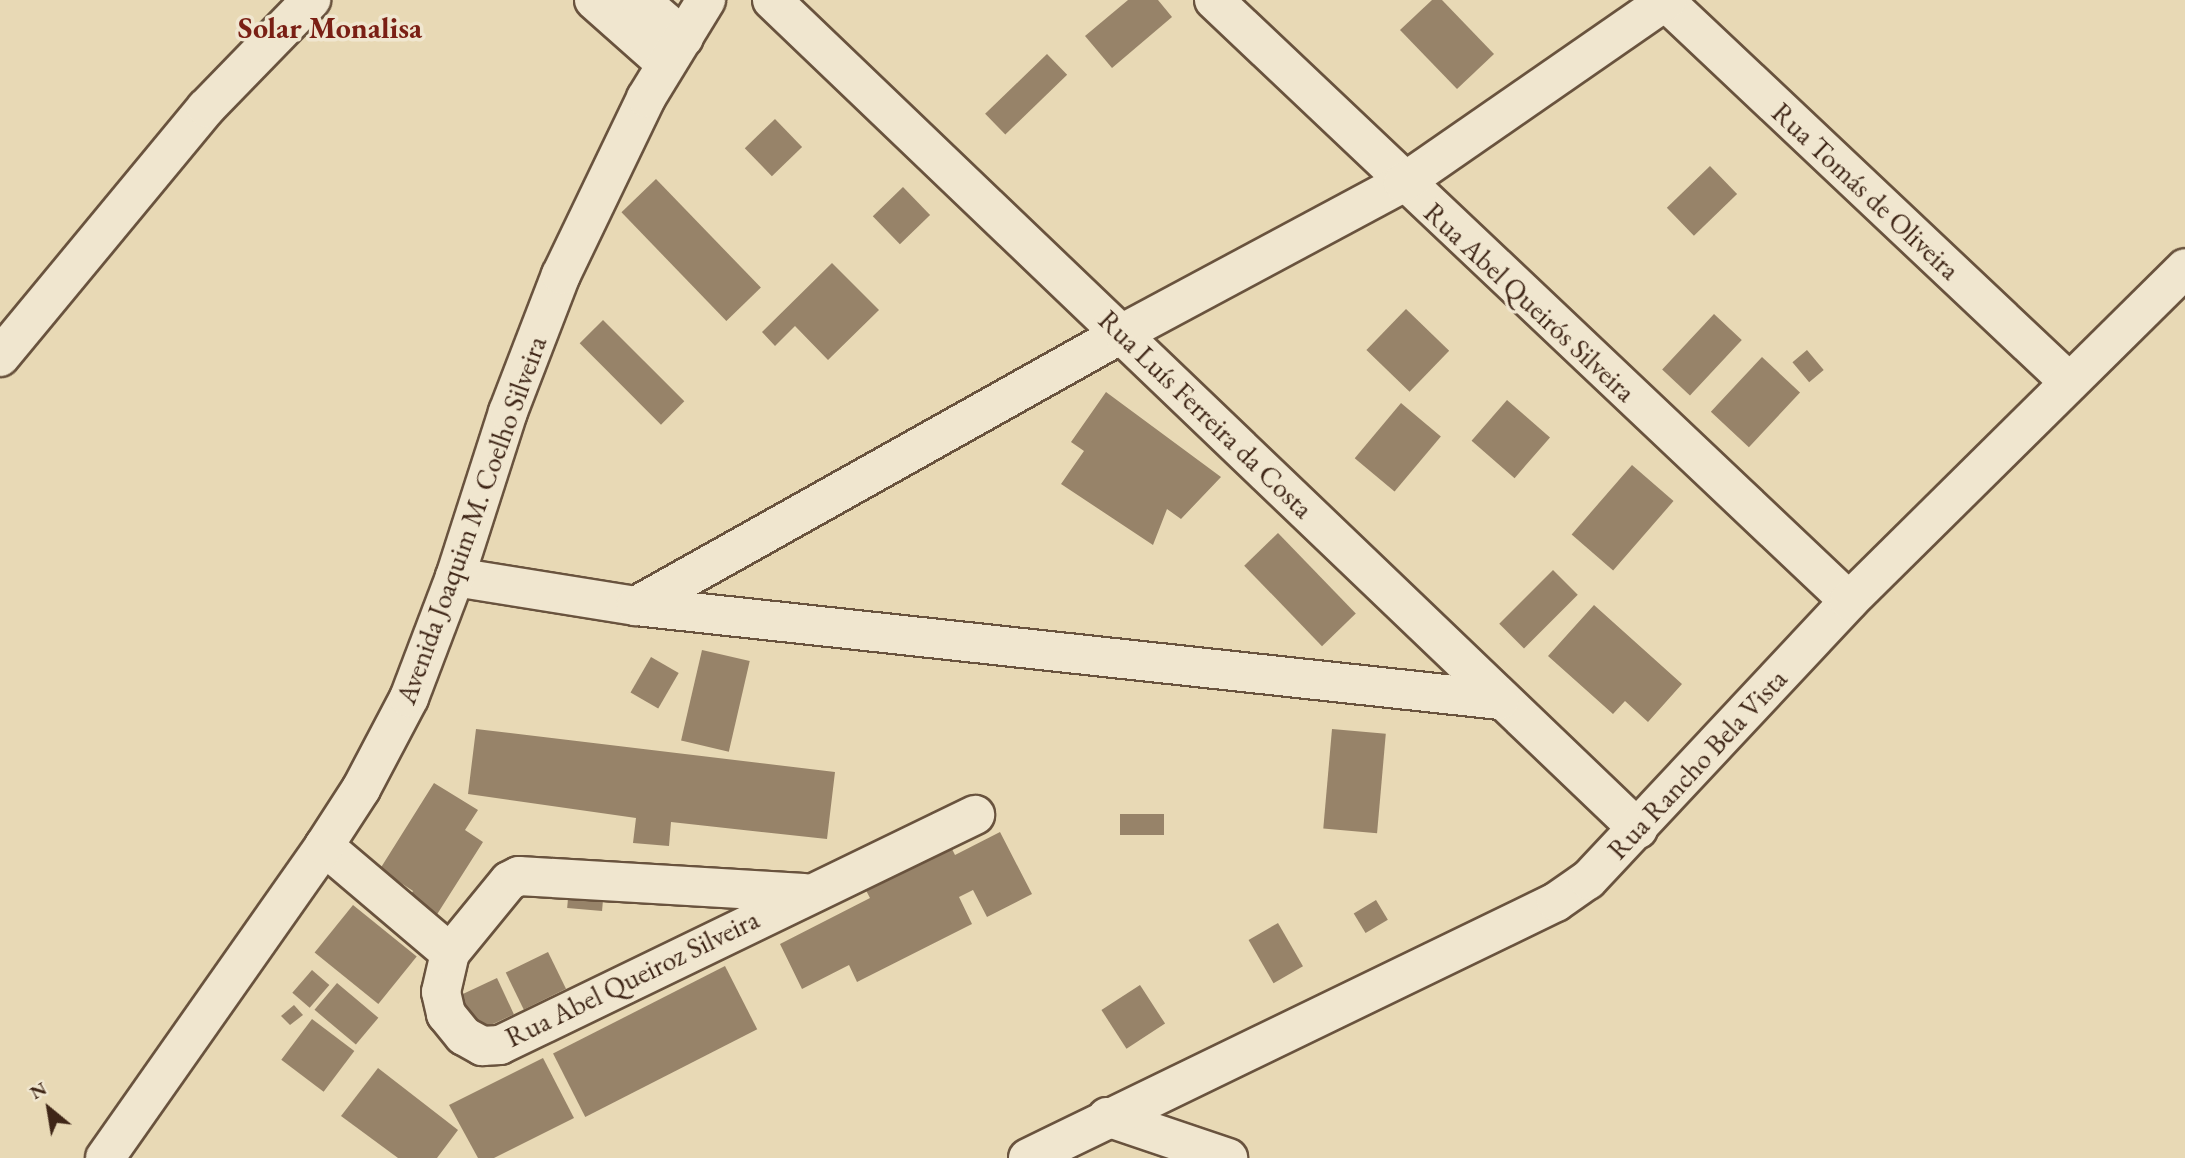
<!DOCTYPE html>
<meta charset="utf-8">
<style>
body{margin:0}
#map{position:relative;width:2185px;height:1158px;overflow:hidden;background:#e8d9b5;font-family:"EB Garamond",serif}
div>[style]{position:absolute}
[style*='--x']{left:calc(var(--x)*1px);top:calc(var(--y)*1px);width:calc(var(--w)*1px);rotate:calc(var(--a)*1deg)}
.building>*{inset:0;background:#978369;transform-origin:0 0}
.roads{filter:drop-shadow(2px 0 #69533e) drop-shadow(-2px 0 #69533e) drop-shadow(0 2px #69533e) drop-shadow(0 -2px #69533e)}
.minor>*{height:38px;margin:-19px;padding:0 19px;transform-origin:19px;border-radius:19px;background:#f0e6cf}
.secondary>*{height:38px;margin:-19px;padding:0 19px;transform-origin:19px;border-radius:19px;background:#f0e6cf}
span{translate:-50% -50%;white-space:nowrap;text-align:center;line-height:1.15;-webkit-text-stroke:7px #f0e6cf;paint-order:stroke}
.street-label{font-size:28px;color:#3f2617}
.neighbourhood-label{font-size:30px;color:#7a1f14;font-weight:700}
.north{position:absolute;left:14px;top:1074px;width:70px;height:70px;-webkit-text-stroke:5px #f0e6cf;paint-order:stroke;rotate:330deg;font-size:19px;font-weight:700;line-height:28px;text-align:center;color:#3f2617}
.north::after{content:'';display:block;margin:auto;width:24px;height:32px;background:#3f2617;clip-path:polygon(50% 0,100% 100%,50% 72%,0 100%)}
</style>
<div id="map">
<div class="building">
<i style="clip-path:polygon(1128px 0,1158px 0,1172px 17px,1112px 68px,1085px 36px)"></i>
<i style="clip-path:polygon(1432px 0,1442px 0,1494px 54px,1457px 89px,1400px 30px)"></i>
<i style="left:1047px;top:54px;width:29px;height:86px;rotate:46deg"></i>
<i style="left:775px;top:119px;width:39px;height:42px;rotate:46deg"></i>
<i style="left:1710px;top:166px;width:39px;height:60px;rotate:46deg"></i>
<i style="left:656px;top:179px;width:151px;height:48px;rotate:46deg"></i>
<i style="left:903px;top:187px;width:39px;height:42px;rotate:46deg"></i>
<i style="clip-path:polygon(832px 263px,879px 310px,828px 360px,795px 326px,775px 346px,762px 332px)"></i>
<i style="left:1406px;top:309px;width:60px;height:57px;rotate:44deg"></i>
<i style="left:1714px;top:314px;width:38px;height:76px;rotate:43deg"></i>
<i style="left:603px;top:320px;width:115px;height:33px;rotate:45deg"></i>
<i style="left:1807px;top:350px;width:26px;height:19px;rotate:50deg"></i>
<i style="left:1762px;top:357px;width:52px;height:75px;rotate:43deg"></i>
<i style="clip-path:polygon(1106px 392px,1221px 477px,1181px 519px,1167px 509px,1153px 545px,1061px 484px,1084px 451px,1071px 442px)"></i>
<i style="left:1507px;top:400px;width:57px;height:54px;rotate:41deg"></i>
<i style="left:1401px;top:403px;width:52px;height:72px;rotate:40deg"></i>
<i style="left:1632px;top:465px;width:55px;height:92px;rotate:41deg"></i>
<i style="left:1278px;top:533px;width:112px;height:47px;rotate:46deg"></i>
<i style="left:1553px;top:570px;width:35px;height:76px;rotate:45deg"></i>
<i style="clip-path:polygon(1594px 605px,1682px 684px,1648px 722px,1625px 701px,1613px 714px,1548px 656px)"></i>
<i style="left:702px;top:650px;width:49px;height:93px;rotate:13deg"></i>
<i style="left:651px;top:657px;width:32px;height:41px;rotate:30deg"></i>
<i style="clip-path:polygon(476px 729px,835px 772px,827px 839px,671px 822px,669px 846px,633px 843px,636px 818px,468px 794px)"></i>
<i style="left:1332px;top:729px;width:54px;height:100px;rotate:5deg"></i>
<i style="clip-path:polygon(434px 783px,478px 810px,465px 830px,483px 842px,429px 927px,402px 910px,413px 891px,380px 869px)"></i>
<i style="left:1120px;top:814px;width:44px;height:21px"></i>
<i style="clip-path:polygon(943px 831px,955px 855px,1000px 832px,1032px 894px,987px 917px,973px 890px,959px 897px,972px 924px,857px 982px,849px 965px,802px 989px,780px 944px,870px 898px,858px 875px)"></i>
<i style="left:569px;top:887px;width:35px;height:21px;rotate:5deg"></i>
<i style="left:1376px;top:900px;width:23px;height:26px;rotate:59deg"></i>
<i style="left:353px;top:905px;width:82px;height:61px;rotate:39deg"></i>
<i style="left:1278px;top:923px;width:50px;height:34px;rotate:60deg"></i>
<i style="left:548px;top:952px;width:41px;height:47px;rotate:64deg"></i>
<i style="left:725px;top:966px;width:71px;height:193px;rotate:63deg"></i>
<i style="left:312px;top:970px;width:23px;height:30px;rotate:41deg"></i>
<i style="left:497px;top:978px;width:40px;height:50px;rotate:65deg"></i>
<i style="left:337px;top:983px;width:54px;height:35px;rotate:40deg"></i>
<i style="left:1140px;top:985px;width:46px;height:46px;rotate:57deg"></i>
<i style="clip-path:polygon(294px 1005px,303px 1015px,290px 1025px,281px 1016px)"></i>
<i style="left:312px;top:1019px;width:53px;height:51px;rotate:37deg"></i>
<i style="clip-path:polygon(543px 1058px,574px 1118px,494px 1158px,478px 1158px,449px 1105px)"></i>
<i style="clip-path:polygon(378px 1068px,458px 1130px,437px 1158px,398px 1158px,341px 1116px)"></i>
</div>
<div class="roads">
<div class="minor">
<i style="--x:594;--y:0;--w:95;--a:41.6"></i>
<i style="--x:640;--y:0;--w:58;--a:40.8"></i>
<i style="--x:772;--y:0;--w:1199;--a:43.75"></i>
<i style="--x:1214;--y:0;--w:874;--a:43.42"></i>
<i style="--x:1664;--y:0;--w:555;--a:43.32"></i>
<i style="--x:0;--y:357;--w:323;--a:-50.4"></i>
<i style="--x:206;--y:108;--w:151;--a:-45.8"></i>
<i style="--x:455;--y:577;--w:183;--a:9.1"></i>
<i style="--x:636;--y:606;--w:869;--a:6.21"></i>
<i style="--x:636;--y:606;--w:558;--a:-29.27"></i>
<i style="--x:1123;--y:333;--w:318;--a:-28.2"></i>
<i style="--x:1403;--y:183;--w:321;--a:-34.7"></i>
<i style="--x:324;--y:846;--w:165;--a:40.3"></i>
<i style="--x:450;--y:953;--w:40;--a:103"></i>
<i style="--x:441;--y:992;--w:23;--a:77"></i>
<i style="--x:446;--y:1014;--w:28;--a:51"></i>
<i style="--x:464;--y:1036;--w:21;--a:29"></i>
<i style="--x:482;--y:1046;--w:18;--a:-3"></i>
<i style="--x:500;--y:1045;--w:528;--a:-25.84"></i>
<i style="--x:450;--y:953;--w:93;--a:-50.7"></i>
<i style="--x:509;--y:881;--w:11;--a:-27"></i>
<i style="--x:519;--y:876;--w:285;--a:3.4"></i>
<i style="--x:1107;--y:1117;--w:128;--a:18.7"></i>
<i style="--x:1028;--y:1158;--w:587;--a:-25.87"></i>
<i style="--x:1556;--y:902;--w:39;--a:-35"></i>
<i style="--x:1588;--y:880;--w:382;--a:-46.9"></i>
<i style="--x:1849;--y:601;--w:473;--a:-44.7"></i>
</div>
<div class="secondary">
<i style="--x:105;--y:1158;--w:381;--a:-54.9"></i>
<i style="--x:324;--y:846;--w:68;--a:-57"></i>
<i style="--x:361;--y:789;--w:103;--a:-62.2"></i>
<i style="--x:409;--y:698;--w:129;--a:-69.2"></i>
<i style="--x:455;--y:577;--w:173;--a:-72.2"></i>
<i style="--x:508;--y:412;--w:147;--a:-68.9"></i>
<i style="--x:561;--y:275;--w:196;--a:-64.3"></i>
<i style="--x:646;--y:98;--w:115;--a:-58.5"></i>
</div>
</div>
<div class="street-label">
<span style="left:1866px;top:191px;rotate:43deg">Rua Tomás de Oliveira</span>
<span style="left:1530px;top:302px;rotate:43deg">Rua Abel Queirós Silveira</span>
<span style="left:1206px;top:414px;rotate:44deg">Rua Luís Ferreira da Costa</span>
<span style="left:471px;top:520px;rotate:-70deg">Avenida Joaquim M. Coelho Silveira</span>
<span style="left:1697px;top:764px;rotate:-47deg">Rua Rancho Bela Vista</span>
<span style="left:632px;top:978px;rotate:-26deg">Rua Abel Queiroz Silveira</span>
</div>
<div class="neighbourhood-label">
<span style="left:330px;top:28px">Solar Monalisa</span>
</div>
<div class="north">N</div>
</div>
